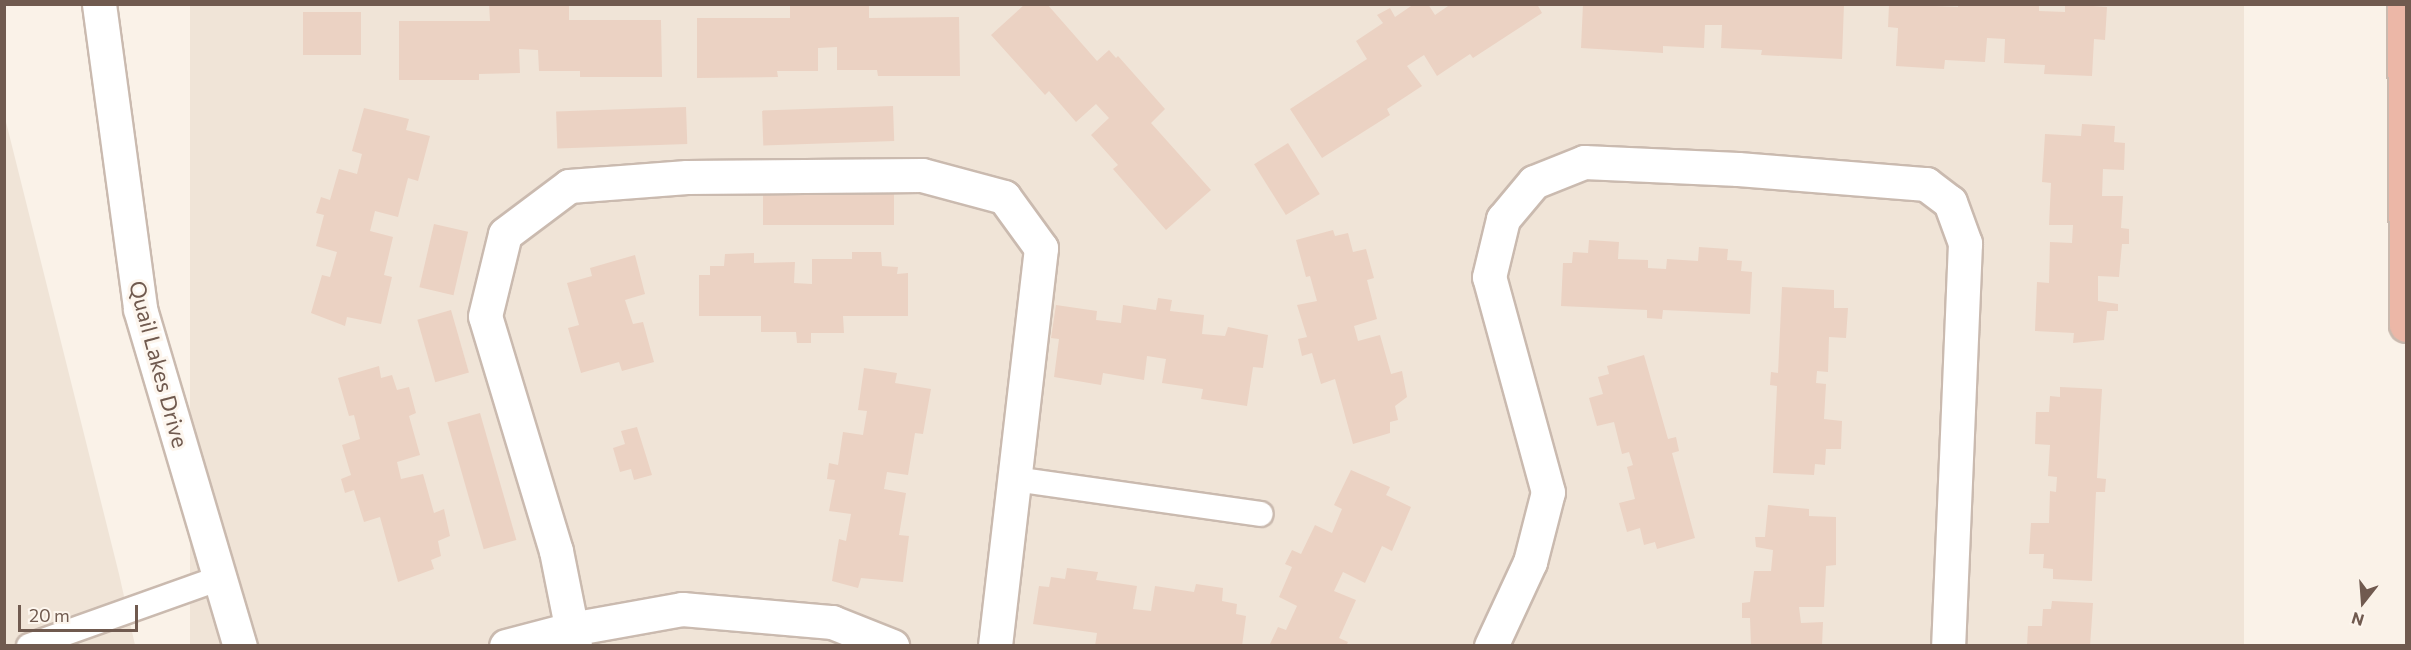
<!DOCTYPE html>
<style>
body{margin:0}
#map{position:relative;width:2411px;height:650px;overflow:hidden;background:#faf2e8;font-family:Commissioner,sans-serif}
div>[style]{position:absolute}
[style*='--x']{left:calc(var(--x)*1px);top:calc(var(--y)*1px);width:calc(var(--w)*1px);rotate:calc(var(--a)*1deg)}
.residential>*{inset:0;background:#f0e4d7;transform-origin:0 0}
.building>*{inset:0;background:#ebd2c3;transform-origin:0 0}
.roads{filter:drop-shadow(2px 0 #cabaaf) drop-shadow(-2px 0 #cabaaf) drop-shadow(0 2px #cabaaf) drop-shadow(0 -2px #cabaaf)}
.service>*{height:24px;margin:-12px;padding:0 12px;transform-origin:12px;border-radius:12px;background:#fff}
.minor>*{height:33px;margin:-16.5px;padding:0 16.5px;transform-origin:16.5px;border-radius:16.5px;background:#fff}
.secondary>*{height:33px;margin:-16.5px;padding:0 16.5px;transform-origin:16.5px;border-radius:16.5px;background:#fff}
.motorway>*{height:33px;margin:-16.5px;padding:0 16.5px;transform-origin:16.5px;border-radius:16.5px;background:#ecb7a7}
span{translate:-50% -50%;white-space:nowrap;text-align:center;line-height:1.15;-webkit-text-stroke:6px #fdf6ee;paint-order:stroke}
.street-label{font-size:22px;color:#705a4f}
.frame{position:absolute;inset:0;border:6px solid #705a4f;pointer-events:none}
.north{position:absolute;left:2333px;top:572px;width:60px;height:60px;-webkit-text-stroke:4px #fdf6ee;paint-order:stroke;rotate:197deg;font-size:16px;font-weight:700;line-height:24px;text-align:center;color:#705a4f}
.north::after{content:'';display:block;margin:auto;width:21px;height:27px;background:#705a4f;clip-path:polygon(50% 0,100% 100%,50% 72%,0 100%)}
.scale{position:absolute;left:18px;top:605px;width:120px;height:27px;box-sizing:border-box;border:3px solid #705a4f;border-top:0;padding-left:8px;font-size:18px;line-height:21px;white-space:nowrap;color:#705a4f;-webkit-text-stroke:4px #fdf6ee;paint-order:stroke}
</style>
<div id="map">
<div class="residential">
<i style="left:190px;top:5px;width:2054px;height:655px"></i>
<i style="clip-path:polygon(4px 114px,119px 574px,135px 645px,5px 645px)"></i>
</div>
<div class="building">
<i style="clip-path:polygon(489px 4px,569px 4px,569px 20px,661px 20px,662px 77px,580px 77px,580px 71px,539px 71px,538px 50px,519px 49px,520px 73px,479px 74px,479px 80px,399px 80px,399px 21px,490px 21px)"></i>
<i style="clip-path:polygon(790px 4px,869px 4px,869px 18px,959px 17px,960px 76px,878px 76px,877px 70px,837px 70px,837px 47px,818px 48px,818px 71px,777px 71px,778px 77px,697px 78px,697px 18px,790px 18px)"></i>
<i style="clip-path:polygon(1025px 4px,1047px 4px,1097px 61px,1109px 50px,1116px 58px,1118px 56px,1165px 109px,1151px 123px,1211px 190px,1166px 230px,1113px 169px,1118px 165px,1091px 135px,1109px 118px,1096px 104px,1076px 122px,1049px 91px,1045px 95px,991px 35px)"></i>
<i style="clip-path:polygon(1414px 4px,1428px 4px,1435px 15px,1451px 4px,1537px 4px,1542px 13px,1473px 58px,1470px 54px,1437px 76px,1424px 55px,1407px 66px,1422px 86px,1387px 109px,1390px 115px,1322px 158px,1290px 109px,1367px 59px,1356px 41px,1383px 23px,1377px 15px,1390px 8px,1395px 17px)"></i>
<i style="clip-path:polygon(1583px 4px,1844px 4px,1842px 59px,1761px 55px,1762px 50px,1721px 48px,1722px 25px,1705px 25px,1704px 48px,1663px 46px,1663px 53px,1581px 48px)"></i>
<i style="clip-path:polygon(1889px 4px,1958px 7px,1958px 4px,2039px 4px,2039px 11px,2065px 12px,2065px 4px,2107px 7px,2105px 40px,2094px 39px,2092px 76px,2044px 74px,2045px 65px,2004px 63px,2005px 39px,1987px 38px,1985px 62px,1945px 60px,1944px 69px,1896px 66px,1898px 28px,1888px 27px)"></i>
<i style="left:361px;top:12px;width:43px;height:58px;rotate:90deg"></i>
<i style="left:893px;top:106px;width:35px;height:131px;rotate:88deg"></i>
<i style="left:686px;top:107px;width:37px;height:130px;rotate:88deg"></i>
<i style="clip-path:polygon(364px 108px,409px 119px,406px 130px,430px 136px,418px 181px,408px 178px,398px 217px,375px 211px,370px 231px,393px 237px,384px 275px,392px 277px,381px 324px,347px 317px,345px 326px,311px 313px,322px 275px,330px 277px,337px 252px,316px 246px,324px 215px,316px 213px,321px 197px,330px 200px,339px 169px,357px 174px,362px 154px,352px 151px)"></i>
<i style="clip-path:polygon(2082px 124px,2115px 126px,2114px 142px,2125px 143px,2124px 170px,2103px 169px,2102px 196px,2123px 196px,2121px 228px,2129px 229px,2129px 244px,2122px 244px,2119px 277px,2098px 276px,2098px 301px,2118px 304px,2118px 311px,2107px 311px,2104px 340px,2073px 343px,2074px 333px,2035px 331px,2037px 282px,2049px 283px,2050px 242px,2072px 243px,2073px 225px,2049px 225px,2051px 183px,2042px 182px,2045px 134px,2081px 136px)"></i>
<i style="left:1288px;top:143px;width:60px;height:40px;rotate:58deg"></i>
<i style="left:894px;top:190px;width:35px;height:131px;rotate:90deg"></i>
<i style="left:434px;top:224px;width:35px;height:65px;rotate:13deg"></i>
<i style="clip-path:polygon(1333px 230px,1335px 236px,1348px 233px,1353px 252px,1366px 249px,1374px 278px,1367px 280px,1377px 319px,1354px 326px,1358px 341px,1380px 335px,1391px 374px,1402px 371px,1407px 397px,1395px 406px,1398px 420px,1390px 422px,1390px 433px,1353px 444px,1335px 379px,1321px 384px,1312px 353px,1302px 356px,1298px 339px,1307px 337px,1297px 305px,1317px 301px,1310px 276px,1306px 277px,1296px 240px)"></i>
<i style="clip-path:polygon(1589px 240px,1619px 242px,1618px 259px,1648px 260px,1648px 268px,1666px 269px,1667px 259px,1698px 261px,1699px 247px,1728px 249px,1727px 260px,1742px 261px,1741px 271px,1752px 272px,1750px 314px,1663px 310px,1662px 319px,1647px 318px,1647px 310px,1561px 306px,1563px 263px,1572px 263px,1573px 252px,1588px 253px)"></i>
<i style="clip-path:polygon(852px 252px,881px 252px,882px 266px,898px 267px,897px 274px,908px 273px,908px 316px,843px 316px,844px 333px,811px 333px,811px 343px,797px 343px,796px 332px,761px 332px,761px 316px,699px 316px,699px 275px,710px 275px,710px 266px,724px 266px,725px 254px,754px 253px,754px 263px,795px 262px,794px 283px,812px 284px,812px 259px,852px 259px)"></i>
<i style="clip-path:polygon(635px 255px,645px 294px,625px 300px,633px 324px,643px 322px,654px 362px,622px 371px,619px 362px,581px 373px,568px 328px,579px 325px,567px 283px,592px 276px,590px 268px)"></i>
<i style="clip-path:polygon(1782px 287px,1834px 290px,1834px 308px,1848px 308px,1846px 338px,1829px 337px,1828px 372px,1817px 371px,1816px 383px,1826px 384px,1824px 419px,1842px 421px,1841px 449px,1826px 449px,1825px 465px,1815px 464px,1814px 475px,1773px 473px,1777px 386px,1770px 385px,1771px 372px,1778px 373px)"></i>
<i style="clip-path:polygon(1158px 298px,1172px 300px,1170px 311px,1204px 315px,1202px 334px,1225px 336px,1228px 327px,1268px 335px,1263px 368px,1253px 367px,1247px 406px,1201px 399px,1203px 389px,1162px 383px,1166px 359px,1147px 356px,1144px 380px,1103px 373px,1101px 385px,1054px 377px,1059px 339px,1051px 338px,1056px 305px,1097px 311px,1096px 320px,1121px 323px,1123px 305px,1156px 310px)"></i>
<i style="left:451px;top:310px;width:65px;height:35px;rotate:74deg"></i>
<i style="clip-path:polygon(1644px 355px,1668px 439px,1676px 437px,1679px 451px,1672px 453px,1695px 538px,1657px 549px,1655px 542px,1644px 545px,1640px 528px,1627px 532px,1619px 503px,1635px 499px,1627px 467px,1633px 465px,1629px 452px,1622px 454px,1614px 422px,1597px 426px,1589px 398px,1603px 394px,1598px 377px,1609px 374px,1607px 366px)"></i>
<i style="clip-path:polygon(379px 366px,381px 378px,392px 375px,397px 390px,409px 387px,416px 413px,409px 416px,420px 455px,397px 462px,401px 479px,423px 474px,434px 513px,444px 509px,450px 536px,438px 541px,441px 556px,431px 560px,434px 569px,398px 582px,380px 517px,364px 522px,354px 490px,345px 493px,341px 479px,351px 475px,342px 445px,360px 439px,354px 415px,349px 416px,338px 378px)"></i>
<i style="clip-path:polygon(864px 368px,897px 373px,895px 383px,931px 389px,923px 434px,915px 433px,908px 475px,887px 472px,884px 489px,906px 493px,899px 535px,909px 536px,903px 582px,861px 578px,858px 588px,832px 581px,839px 539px,846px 541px,851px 514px,829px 511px,835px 480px,827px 479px,829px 463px,838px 465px,843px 432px,863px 435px,867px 411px,858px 410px)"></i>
<i style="clip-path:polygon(2060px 387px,2102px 389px,2097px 478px,2106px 479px,2105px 492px,2096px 492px,2092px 581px,2053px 579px,2053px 569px,2043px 568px,2044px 554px,2029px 554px,2031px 523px,2049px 523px,2050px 491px,2056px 492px,2057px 477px,2048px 476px,2050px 445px,2035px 444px,2036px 412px,2049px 412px,2050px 396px,2060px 397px)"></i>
<i style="left:480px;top:413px;width:132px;height:34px;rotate:74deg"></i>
<i style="clip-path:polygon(637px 427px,652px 475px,634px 480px,631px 469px,620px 472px,613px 448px,625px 444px,621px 431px)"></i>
<i style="clip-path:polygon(1351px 470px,1390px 487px,1386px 495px,1411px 507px,1392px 551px,1382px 546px,1365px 583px,1343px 572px,1334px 591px,1356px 600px,1339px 638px,1348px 642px,1346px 646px,1269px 646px,1278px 627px,1286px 630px,1297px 606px,1279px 597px,1292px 567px,1285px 564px,1292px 550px,1301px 554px,1315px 525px,1332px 533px,1342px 509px,1334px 505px)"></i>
<i style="clip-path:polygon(1768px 505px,1809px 509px,1809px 516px,1836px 517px,1836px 565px,1826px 566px,1824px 607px,1799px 607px,1801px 623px,1823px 622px,1822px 646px,1751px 646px,1750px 618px,1742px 618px,1742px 603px,1750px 602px,1754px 571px,1771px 571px,1773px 550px,1756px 547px,1755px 537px,1765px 537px)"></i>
<i style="clip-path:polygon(1067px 568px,1098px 572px,1096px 580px,1137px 586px,1133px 609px,1151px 611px,1155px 586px,1194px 592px,1196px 584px,1223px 588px,1222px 601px,1237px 604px,1236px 614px,1246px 616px,1242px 646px,1095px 646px,1097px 633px,1033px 624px,1039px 586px,1049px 587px,1051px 577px,1065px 579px)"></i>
<i style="clip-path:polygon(2052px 601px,2093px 603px,2090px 646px,2027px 646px,2028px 626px,2042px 626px,2043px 609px,2051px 609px)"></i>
</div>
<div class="roads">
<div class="service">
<i style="--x:1015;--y:479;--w:248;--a:8.1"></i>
<i style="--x:29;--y:646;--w:203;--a:-19.6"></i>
</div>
<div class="minor">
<i style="--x:506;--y:646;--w:67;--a:-14.7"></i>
<i style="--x:571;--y:629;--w:113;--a:-10.2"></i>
<i style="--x:682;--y:609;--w:151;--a:5"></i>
<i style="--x:832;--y:622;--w:65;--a:21.8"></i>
<i style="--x:575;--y:646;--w:97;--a:-101.3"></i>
<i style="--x:556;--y:551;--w:245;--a:-106.8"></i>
<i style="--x:485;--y:316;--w:84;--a:-76.3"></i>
<i style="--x:505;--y:234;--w:80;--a:-36.9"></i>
<i style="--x:569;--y:186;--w:118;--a:-4.4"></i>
<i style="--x:687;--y:177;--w:235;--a:-0.5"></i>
<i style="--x:922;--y:175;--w:85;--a:15"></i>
<i style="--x:1004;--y:197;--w:63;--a:54"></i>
<i style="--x:1041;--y:248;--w:401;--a:96.6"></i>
<i style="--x:1491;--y:646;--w:93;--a:-65.1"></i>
<i style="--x:1530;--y:562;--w:72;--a:-75.6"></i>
<i style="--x:1548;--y:492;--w:223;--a:-105.3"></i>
<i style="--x:1489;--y:277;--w:60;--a:-76.4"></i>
<i style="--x:1503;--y:219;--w:48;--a:-50"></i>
<i style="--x:1534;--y:182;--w:54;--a:-21.8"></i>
<i style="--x:1584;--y:162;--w:154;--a:2.6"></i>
<i style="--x:1738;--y:169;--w:189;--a:4.6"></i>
<i style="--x:1926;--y:184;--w:30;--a:37"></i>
<i style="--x:1950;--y:202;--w:44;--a:69.9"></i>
<i style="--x:1965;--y:243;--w:403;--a:92.4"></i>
</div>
<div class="secondary">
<i style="--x:99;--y:4;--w:308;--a:82.3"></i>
<i style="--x:140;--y:309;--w:352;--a:73.5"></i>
</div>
<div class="motorway">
<i style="--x:2404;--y:4;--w:321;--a:89.6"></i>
</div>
</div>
<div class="street-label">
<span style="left:159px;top:364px;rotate:75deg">Quail Lakes Drive</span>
</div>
<div class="frame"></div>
<div class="north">N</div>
<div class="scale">20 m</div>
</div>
